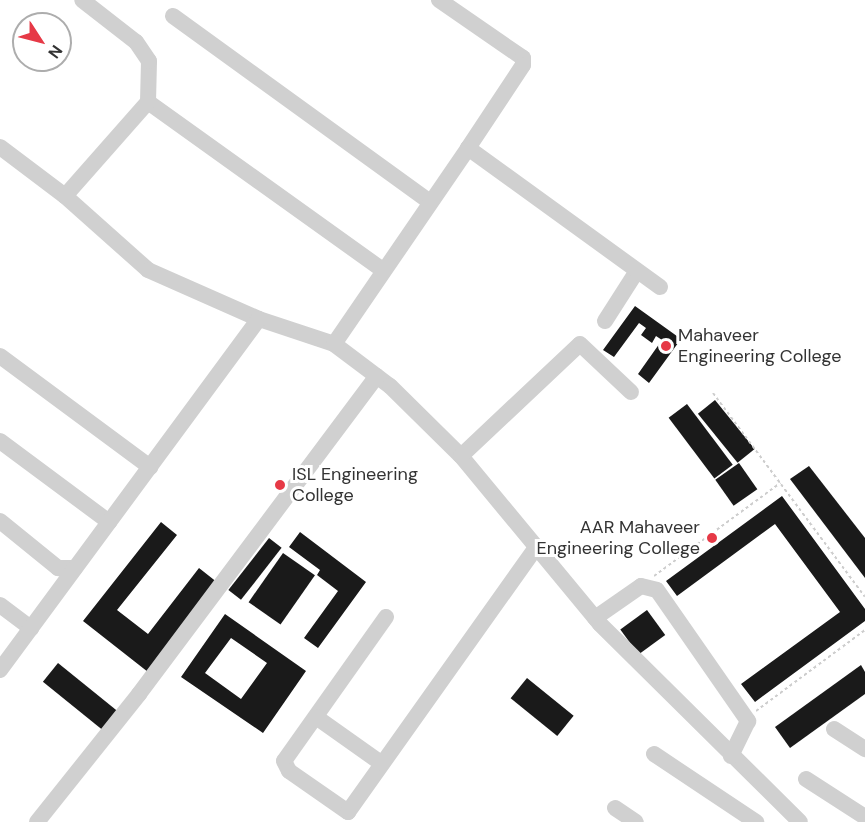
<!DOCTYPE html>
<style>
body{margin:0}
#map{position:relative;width:865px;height:822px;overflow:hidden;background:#fff;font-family:"DM Sans",sans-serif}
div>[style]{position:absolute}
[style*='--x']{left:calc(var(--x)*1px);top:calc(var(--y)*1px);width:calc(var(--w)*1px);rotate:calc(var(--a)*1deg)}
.building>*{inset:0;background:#1a1a1a;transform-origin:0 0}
.path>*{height:2px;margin-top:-1px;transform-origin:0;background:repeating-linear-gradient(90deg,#cdcdcd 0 3px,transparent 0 6px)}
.minor>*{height:16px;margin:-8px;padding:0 8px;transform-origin:8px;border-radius:8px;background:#d0d0d0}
.dots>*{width:16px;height:16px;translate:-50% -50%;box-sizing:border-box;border:3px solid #fff;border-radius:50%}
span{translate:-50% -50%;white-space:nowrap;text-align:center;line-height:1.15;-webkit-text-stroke:6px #fff;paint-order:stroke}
.poi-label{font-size:18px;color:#333}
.left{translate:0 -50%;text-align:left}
.right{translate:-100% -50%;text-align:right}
.north{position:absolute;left:12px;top:12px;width:60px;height:60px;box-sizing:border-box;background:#fff;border:2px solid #adadad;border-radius:50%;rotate:126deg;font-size:16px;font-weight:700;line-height:24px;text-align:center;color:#333}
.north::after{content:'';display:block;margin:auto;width:21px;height:27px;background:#e63946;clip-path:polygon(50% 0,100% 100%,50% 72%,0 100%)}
</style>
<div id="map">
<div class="building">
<i style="clip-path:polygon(635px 306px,681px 339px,649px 383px,638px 374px,662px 340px,656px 336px,652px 343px,641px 335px,646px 328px,639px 323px,614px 357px,603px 350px)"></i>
<i style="left:715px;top:400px;width:63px;height:22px;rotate:51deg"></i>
<i style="left:687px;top:404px;width:76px;height:23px;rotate:53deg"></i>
<i style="left:739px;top:463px;width:32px;height:29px;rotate:55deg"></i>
<i style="clip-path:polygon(809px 466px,865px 538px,865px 578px,790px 479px)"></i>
<i style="clip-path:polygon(782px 496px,865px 609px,865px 621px,755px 702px,741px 684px,840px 612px,775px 524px,677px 596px,666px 581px)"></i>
<i style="clip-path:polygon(161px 522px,177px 535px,117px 610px,148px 634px,199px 568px,218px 583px,148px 672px,83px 621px)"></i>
<i style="clip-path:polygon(300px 532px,366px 582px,318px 648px,304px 638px,338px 591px,317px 575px,320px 570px,289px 547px)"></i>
<i style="left:269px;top:538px;width:16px;height:66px;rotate:38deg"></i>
<i style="left:283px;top:553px;width:39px;height:60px;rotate:35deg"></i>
<i style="left:647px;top:610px;width:31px;height:33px;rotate:54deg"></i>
<i style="clip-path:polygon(evenodd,225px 614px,306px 671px,263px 733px,181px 677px,225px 614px,231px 638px,267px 663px,241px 699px,205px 673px,231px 638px)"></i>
<i style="left:58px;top:663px;width:78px;height:24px;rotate:39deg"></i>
<i style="clip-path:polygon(861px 665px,865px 672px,865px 694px,790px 748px,775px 727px)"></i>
<i style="left:527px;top:678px;width:60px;height:26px;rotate:39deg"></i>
</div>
<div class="path">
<i style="--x:713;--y:393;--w:254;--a:53.3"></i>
<i style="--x:654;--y:576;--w:157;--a:-36.4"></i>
<i style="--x:756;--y:711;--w:136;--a:-36.6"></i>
</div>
<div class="minor">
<i style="--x:439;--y:0;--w:102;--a:34.6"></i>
<i style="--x:523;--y:58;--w:7;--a:90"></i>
<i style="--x:523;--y:65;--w:100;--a:123.5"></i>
<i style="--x:173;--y:16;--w:316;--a:35.9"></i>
<i style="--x:148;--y:102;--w:289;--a:35.6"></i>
<i style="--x:0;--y:147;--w:81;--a:37"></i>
<i style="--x:65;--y:196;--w:111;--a:41.7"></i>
<i style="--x:148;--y:270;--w:121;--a:23.8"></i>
<i style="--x:259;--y:319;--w:79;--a:18.4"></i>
<i style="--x:334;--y:344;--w:70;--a:36.9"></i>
<i style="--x:390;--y:386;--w:100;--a:44.6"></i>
<i style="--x:461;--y:456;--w:218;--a:50.4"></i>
<i style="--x:600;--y:624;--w:281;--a:44.7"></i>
<i style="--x:65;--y:196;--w:125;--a:-48.6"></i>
<i style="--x:148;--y:102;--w:41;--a:-88.6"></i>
<i style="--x:149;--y:61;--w:23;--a:-124"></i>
<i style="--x:136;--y:42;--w:68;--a:-142.1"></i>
<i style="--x:605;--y:321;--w:59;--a:-57.4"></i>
<i style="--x:334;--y:344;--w:237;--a:-55.6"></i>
<i style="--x:468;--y:148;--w:237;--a:35.9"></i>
<i style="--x:0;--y:356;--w:187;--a:36.5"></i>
<i style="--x:0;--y:441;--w:136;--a:36.6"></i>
<i style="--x:461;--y:456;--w:163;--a:-43.3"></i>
<i style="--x:580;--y:344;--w:70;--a:43.3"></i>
<i style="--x:0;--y:521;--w:75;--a:39"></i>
<i style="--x:58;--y:568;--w:17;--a:0"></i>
<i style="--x:0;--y:605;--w:39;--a:37"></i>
<i style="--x:386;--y:617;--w:176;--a:125.3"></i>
<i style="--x:284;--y:761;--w:11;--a:63"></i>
<i style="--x:289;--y:771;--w:72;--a:34.8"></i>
<i style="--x:348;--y:812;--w:325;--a:-54.6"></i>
<i style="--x:595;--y:618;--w:56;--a:-34.8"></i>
<i style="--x:641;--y:586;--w:16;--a:14"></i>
<i style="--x:657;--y:590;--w:160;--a:55.2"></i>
<i style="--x:748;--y:721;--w:39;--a:116"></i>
<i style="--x:0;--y:670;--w:436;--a:-53.6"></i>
<i style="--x:316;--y:717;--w:80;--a:35.3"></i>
<i style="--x:834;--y:729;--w:37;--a:33"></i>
<i style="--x:654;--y:754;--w:123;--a:33.7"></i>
<i style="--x:806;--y:779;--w:70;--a:32.8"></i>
<i style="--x:615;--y:808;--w:25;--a:34"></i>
<i style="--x:37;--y:822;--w:164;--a:-51.4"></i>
<i style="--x:139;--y:694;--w:397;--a:-53.2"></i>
</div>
<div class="dots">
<i style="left:666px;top:346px;background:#e63946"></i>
<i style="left:280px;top:485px;background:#e63946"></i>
<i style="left:712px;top:538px;background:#e63946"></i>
</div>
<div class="poi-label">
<span class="left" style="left:678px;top:346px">Mahaveer<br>Engineering College</span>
<span class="left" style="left:292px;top:485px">ISL Engineering<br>College</span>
<span class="right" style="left:700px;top:538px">AAR Mahaveer<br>Engineering College</span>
</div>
<div class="north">N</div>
</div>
